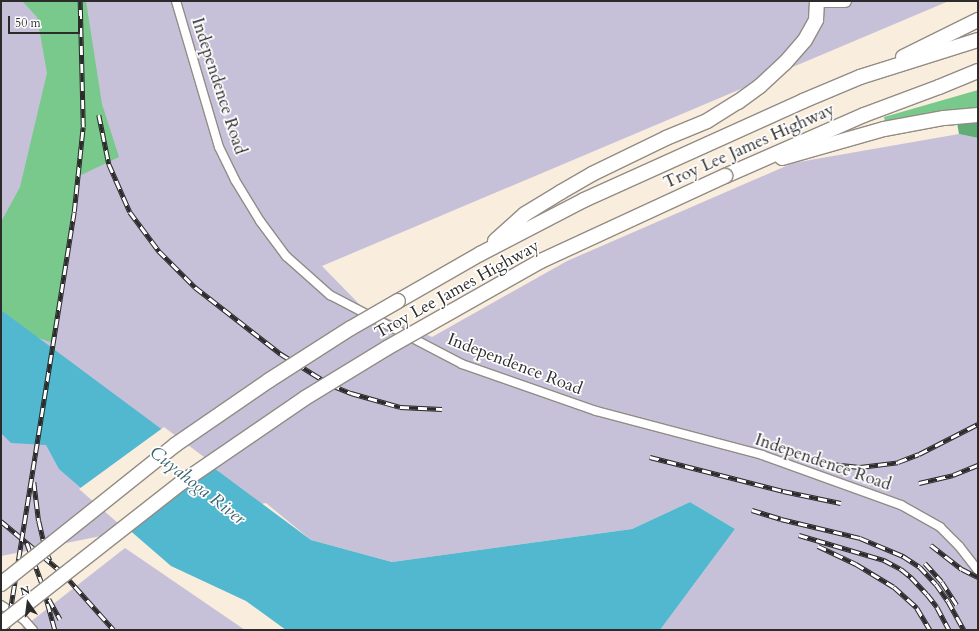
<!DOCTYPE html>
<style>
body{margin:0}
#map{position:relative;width:979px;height:631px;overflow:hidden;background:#f9eddd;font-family:Cardo,serif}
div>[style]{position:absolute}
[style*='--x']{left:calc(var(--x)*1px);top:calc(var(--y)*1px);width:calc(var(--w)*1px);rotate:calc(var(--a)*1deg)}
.industrial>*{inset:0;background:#c7c0d9}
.green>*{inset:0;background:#78c98b}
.forest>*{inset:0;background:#62ad77}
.water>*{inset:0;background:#51b8cf}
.pier>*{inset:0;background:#f9eddd}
.roads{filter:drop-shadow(1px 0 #928c84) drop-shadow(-1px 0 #928c84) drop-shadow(0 1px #928c84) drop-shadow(0 -1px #928c84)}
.minor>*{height:8px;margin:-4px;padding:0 4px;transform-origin:4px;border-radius:4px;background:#fff}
.primary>*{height:12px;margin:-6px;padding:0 6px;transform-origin:6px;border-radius:6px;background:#fff}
.motorway>*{height:14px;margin:-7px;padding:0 7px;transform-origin:7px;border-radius:7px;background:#fff}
.rail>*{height:4.5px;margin-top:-2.25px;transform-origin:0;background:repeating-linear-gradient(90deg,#fff 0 9px,#2b2b2b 0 18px);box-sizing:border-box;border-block:1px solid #2b2b2b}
.bridges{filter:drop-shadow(1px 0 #928c84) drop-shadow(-1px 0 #928c84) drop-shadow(0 1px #928c84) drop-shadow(0 -1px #928c84)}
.motorway-bridge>*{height:14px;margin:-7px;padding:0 7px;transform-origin:7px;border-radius:7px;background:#fff}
span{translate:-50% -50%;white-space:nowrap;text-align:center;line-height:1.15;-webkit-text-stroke:3.5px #fff;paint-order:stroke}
.street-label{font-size:17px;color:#2b2b2b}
.water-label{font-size:18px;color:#3a636d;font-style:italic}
.frame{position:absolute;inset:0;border:2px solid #2b2b2b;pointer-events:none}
.north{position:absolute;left:8px;top:583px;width:40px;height:40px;-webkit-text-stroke:3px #fff;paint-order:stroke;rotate:346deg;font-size:11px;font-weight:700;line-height:16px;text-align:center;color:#2b2b2b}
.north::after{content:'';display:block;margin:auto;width:14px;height:18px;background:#2b2b2b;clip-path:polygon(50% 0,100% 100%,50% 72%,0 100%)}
.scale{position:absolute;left:8px;top:16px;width:72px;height:18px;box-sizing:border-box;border:2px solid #2b2b2b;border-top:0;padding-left:5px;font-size:12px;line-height:14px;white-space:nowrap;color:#2b2b2b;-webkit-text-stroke:3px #fff;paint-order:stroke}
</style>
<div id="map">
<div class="industrial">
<i style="clip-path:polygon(1px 1px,949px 1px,322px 266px,363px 308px,432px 337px,567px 261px,793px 163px,959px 134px,978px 138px,978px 630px,660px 630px,735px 529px,690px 502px,632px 529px,392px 562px,311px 540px,266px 503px,1px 556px)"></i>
<i style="clip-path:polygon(125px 548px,245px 630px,20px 630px)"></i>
</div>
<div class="green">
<i style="clip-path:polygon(22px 1px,86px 1px,102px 104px,119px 157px,77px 177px,53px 343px,36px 337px,1px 310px,1px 222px,20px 187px,47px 73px,37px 17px)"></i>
<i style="clip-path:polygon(978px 90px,978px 108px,924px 114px,885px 121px,884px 117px)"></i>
</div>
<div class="forest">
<i style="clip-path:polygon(978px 115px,978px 138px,959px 134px,956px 117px)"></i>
</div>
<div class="water">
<i style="clip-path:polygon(1px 310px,311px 540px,392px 562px,632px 529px,690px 502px,735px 529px,660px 630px,286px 630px,246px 601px,171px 566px,59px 469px,46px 445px,11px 443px,1px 433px)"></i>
</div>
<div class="pier">
<i style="clip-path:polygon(164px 427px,216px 466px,171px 497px,127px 531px,79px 489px)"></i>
</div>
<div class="roads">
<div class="minor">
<i style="--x:176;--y:1;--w:152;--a:73.6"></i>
<i style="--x:219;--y:147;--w:37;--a:64"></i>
<i style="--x:235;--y:180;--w:48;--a:58.6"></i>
<i style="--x:260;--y:221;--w:44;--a:53.4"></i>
<i style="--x:286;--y:256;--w:59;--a:41.6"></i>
<i style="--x:330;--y:295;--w:149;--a:27.6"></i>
<i style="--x:462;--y:364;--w:142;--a:19.3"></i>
<i style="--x:596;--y:411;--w:172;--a:14.8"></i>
<i style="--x:762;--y:455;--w:148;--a:19.8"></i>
<i style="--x:901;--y:505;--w:45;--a:29.4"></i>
<i style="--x:940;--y:527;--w:27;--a:45"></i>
<i style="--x:959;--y:546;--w:31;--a:52"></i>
<i style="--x:1;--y:605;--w:27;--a:33"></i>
<i style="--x:24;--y:620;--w:13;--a:48"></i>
</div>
<div class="primary">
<i style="--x:819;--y:1;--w:26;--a:0"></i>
</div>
<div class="motorway">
<i style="--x:903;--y:57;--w:84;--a:-26.3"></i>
<i style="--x:782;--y:158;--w:106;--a:-15.9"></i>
<i style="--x:884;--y:129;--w:61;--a:-10.4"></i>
<i style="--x:944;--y:118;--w:34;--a:-5"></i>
<i style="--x:725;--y:176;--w:152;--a:-23.7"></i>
<i style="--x:864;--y:115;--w:80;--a:-20.5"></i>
<i style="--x:939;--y:87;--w:42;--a:-22.3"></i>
<i style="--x:495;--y:241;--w:40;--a:-42"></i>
<i style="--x:525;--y:214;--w:42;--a:-31.4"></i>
<i style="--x:561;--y:192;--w:36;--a:-30"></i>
<i style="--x:592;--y:174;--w:82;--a:-25.9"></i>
<i style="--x:666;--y:138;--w:44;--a:-22.5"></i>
<i style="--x:707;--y:121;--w:36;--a:-32"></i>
<i style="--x:738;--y:102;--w:27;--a:-36"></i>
<i style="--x:760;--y:86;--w:34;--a:-43"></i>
<i style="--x:785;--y:63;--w:30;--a:-49"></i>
<i style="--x:805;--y:40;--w:23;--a:-61"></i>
<i style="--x:816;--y:20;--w:19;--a:-87"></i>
<i style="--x:398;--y:301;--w:95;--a:-29.8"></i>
<i style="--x:480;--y:254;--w:117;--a:-27.4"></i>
<i style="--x:584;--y:200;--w:240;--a:-24.3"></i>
<i style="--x:803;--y:101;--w:62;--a:-22.8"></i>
<i style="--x:860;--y:77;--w:124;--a:-17.4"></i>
</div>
</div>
<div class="rail">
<i style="--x:99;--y:115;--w:50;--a:78.5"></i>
<i style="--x:109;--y:164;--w:52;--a:66.4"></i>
<i style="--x:130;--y:212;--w:49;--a:53.4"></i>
<i style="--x:159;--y:251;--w:51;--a:45"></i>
<i style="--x:195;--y:287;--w:109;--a:37.9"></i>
<i style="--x:281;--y:354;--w:59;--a:31.8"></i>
<i style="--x:331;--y:385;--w:22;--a:22"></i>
<i style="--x:351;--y:393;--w:51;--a:15.9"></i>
<i style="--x:400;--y:407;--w:42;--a:2.7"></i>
<i style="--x:650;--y:457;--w:137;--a:14.3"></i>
<i style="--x:783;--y:491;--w:59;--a:11.7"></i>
<i style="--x:831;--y:464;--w:29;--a:6"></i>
<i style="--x:860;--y:467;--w:38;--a:-7"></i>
<i style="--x:898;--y:462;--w:22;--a:-21"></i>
<i style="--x:919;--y:454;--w:66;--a:-27"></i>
<i style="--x:34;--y:482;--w:39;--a:83"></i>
<i style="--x:39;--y:521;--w:31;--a:77"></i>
<i style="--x:46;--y:551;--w:10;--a:66"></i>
<i style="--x:919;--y:483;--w:35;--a:-13"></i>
<i style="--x:953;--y:475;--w:27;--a:-22"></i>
<i style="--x:752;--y:510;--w:30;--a:17"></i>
<i style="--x:781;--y:519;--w:81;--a:13.5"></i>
<i style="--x:860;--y:538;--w:47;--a:22.7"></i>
<i style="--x:903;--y:556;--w:20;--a:33"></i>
<i style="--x:920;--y:567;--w:23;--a:47"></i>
<i style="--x:936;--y:584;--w:21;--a:55"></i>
<i style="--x:948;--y:601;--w:33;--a:61"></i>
<i style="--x:1;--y:521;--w:81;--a:40"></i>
<i style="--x:63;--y:573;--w:76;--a:48.2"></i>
<i style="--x:799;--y:535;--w:89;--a:16.4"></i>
<i style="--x:884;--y:560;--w:19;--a:28"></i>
<i style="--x:901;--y:569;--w:13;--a:39"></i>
<i style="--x:911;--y:577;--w:23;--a:47"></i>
<i style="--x:927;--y:594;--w:16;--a:52"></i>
<i style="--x:937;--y:607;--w:26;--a:62"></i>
<i style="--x:27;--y:543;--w:46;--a:69.6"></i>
<i style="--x:43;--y:586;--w:46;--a:74.7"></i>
<i style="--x:931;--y:545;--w:39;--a:38"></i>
<i style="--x:962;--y:569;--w:18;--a:27"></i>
<i style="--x:818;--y:546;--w:42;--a:25.3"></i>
<i style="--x:856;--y:564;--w:44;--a:31.2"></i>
<i style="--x:894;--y:587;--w:31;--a:42"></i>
<i style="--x:917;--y:608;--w:26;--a:59"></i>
<i style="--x:925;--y:563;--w:25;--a:48"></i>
<i style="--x:942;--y:582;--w:27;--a:57"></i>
<i style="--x:49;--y:599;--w:23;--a:61"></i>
<i style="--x:7;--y:630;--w:423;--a:-80.9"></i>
<i style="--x:74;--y:212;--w:85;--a:-84"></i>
<i style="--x:83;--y:127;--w:126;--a:-91.4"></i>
</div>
<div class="bridges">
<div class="motorway-bridge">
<i style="--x:1;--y:584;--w:223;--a:-38.6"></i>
<i style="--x:175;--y:445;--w:113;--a:-34.5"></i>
<i style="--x:268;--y:381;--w:98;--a:-32.6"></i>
<i style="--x:351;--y:328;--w:54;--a:-29.9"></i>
<i style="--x:1;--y:624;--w:229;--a:-38.1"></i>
<i style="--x:181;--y:483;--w:150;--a:-34.4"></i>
<i style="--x:305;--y:398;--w:96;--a:-31.4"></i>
<i style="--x:387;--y:348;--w:177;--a:-29.5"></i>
<i style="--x:541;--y:261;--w:203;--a:-24.8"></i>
</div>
</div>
<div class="street-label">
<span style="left:219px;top:86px;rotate:72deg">Independence Road</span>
<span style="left:749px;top:146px;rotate:-24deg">Troy Lee James Highway</span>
<span style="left:457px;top:289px;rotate:-29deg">Troy Lee James Highway</span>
<span style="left:515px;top:364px;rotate:21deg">Independence Road</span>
<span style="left:823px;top:462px;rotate:19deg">Independence Road</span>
</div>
<div class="water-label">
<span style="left:197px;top:486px;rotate:38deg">Cuyahoga River</span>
</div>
<div class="frame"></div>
<div class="north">N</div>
<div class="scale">50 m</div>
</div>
